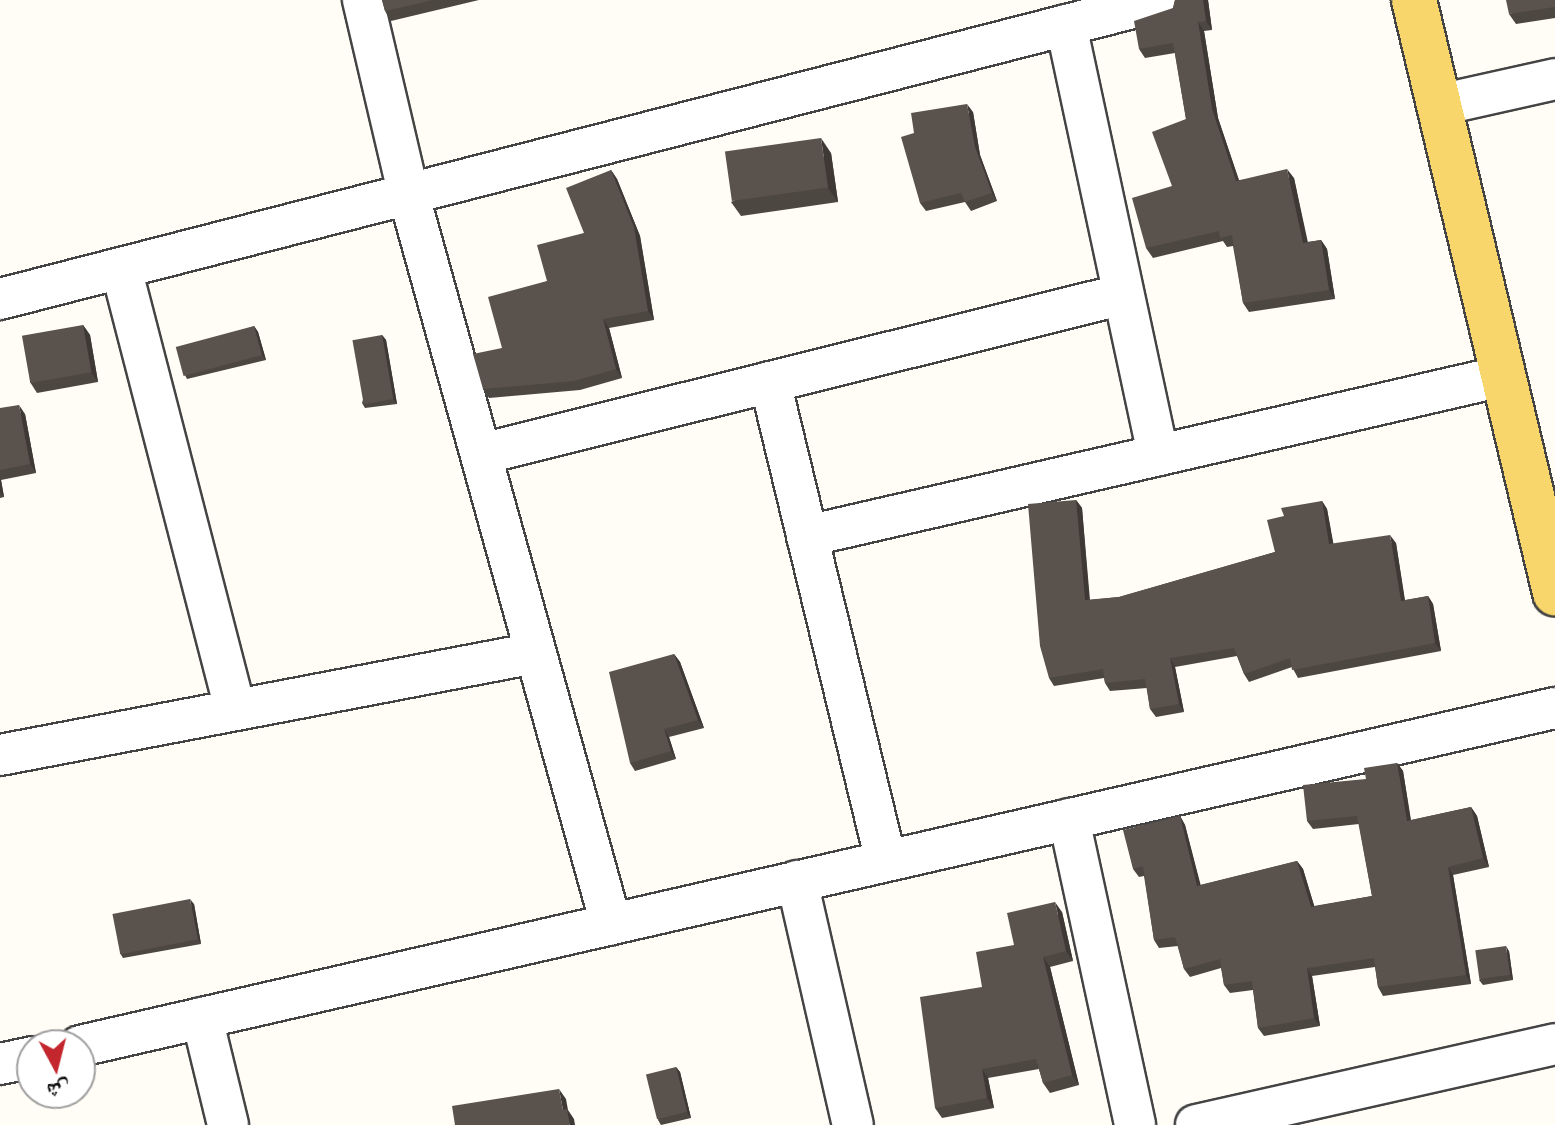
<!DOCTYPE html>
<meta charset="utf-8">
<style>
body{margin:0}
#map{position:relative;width:1555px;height:1125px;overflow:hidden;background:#fffdf5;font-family:"PT Serif","Noto Naskh Arabic",serif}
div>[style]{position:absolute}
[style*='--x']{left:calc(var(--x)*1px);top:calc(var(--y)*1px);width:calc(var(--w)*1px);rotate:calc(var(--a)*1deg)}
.roads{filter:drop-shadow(2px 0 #444) drop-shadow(-2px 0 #444) drop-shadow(0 2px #444) drop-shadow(0 -2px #444)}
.minor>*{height:40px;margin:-20px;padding:0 20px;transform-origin:20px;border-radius:20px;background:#fff}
.major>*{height:44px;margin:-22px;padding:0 22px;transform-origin:22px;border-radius:22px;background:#f9d66b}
.wall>*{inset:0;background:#4d4742}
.shaded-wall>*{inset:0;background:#3f3936}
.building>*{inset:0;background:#5a524d;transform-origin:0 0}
span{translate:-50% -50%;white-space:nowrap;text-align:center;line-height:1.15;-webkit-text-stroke:8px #fff;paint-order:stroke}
.north{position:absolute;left:16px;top:1029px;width:80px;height:80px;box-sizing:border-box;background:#fff;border:2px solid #a0a0a0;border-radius:50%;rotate:173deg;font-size:22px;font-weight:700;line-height:32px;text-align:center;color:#111}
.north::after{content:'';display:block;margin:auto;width:28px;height:36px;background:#c4262e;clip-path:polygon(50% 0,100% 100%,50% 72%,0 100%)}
</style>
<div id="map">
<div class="roads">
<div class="minor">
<i style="--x:363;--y:0;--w:201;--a:76.8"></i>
<i style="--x:409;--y:196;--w:756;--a:74.49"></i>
<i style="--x:1066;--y:25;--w:440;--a:77.9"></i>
<i style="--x:1439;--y:105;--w:119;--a:-12.6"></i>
<i style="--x:121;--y:268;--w:456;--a:75.5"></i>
<i style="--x:0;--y:299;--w:1202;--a:-14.41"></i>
<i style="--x:770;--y:382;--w:493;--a:76.4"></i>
<i style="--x:481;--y:454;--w:658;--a:-13.97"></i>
<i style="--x:807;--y:536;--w:714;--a:-12.95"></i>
<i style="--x:0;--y:755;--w:545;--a:-10.79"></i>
<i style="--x:1069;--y:819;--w:313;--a:77.8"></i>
<i style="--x:797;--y:881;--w:250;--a:77.1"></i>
<i style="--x:202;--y:1018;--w:110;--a:76.3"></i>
<i style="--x:80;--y:1046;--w:1513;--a:-12.91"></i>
<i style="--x:0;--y:1064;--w:33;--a:-12"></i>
<i style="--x:1196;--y:1125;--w:368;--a:-12.7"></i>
</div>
<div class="major">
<i style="--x:1414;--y:0;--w:610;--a:76.62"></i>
</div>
</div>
<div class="wall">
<i style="clip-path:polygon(382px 0,479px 0,391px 21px,385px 11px)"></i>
<i style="clip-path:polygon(1175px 0,1208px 0,1212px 30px,1204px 31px,1218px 118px,1239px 180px,1294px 178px,1307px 242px,1321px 240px,1327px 249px,1335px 299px,1249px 312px,1243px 303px,1233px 246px,1227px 247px,1223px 241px,1153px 258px,1146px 248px,1172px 186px,1186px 119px,1175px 53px,1145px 58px,1139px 49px,1173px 8px)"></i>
<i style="clip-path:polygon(1555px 0,1555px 18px,1516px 24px,1509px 14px)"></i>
<i style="clip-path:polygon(973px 112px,980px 155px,997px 201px,971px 211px,965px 202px,926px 211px,920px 203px,914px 133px)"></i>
<i style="clip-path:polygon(831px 153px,838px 202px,741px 216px,731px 202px)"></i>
<i style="clip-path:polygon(611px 170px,617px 179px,640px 236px,654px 320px,609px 328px,622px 378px,580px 390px,489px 398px,483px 389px,502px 348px,547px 281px,584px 233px)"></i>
<i style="clip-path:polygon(83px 325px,90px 335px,98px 382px,37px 393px,30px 382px)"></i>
<i style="clip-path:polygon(254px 326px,258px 332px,266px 360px,187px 379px,184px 373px)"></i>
<i style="clip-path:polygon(382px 335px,386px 340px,397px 404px,365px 408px,362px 403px)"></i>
<i style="clip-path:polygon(0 408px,25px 414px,36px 473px,1px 480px,4px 497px,0 498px)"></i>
<i style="clip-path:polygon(1076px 500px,1082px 508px,1090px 600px,1119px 597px,1275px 552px,1284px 516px,1322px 501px,1327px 509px,1333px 544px,1396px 543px,1405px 600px,1428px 596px,1433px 604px,1441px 651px,1298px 678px,1292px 667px,1249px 682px,1244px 674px,1237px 656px,1175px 667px,1184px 712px,1156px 717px,1150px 709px,1147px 688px,1110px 691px,1105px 683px,1104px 678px,1054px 686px,1049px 678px)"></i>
<i style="clip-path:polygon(674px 654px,680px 662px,704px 728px,669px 737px,676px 759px,635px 771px,630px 763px)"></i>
<i style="clip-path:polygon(1397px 763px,1403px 771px,1411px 820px,1471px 807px,1477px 816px,1489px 867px,1453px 875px,1471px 984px,1383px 996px,1378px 987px,1375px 967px,1312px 976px,1320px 1026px,1264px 1036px,1258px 1028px,1253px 990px,1230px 993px,1224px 985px,1221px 968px,1190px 977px,1184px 969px,1178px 946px,1159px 948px,1154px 940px,1144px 876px,1139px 877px,1133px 869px,1180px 816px,1185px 825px,1200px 885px,1297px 861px,1303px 869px,1314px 906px,1372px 896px,1359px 824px,1313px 829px,1307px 821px,1366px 779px)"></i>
<i style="clip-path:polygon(194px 904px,201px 944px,123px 958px,120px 953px)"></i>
<i style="clip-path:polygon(1062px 912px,1073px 961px,1050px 967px,1079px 1085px,1050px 1093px,1043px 1083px,1039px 1069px,988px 1078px,994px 1108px,942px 1118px,935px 1108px,1014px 945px)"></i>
<i style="clip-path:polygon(1509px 951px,1513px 980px,1483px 985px,1479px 980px)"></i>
<i style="clip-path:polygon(676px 1067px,680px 1072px,691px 1118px,661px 1125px,658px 1120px)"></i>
</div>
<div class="shaded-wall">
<i style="clip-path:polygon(1203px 0,1208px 0,1212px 30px,1206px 21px)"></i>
<i style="clip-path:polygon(1198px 22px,1204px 31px,1218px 118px,1242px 190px,1236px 181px,1212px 109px)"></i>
<i style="clip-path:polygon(967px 104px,973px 112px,980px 155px,997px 201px,992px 193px,975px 147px)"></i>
<i style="clip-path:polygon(821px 138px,831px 153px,838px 202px,828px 188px)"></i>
<i style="clip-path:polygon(1287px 169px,1294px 178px,1310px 252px,1303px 243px)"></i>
<i style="clip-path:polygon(611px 170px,617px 179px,640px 236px,654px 320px,648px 311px)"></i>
<i style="clip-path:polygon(1321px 240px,1327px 249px,1335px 299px,1329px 290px)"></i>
<i style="clip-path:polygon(603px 319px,609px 328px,622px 378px,616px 369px)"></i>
<i style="clip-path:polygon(83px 325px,90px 335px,98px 382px,91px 372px)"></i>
<i style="clip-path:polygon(254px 326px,258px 332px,266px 360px,262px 355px)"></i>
<i style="clip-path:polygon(382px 335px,386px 340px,397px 404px,393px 399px)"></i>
<i style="clip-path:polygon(19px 405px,25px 414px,36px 473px,30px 464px)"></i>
<i style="clip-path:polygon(0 479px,1px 480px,4px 497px,0 492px)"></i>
<i style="clip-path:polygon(1076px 500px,1082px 508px,1090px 608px,1085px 600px)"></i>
<i style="clip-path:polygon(1322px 501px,1327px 509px,1335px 552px,1329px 544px)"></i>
<i style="clip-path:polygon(1390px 535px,1396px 543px,1406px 609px,1401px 601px)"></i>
<i style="clip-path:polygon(1428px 596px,1433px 604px,1441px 651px,1435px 643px)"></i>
<i style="clip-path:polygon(674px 654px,680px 662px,704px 728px,698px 720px)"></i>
<i style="clip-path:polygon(1170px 658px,1175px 667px,1184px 712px,1179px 704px)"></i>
<i style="clip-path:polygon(664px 729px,669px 737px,676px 759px,671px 751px)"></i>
<i style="clip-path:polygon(1397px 763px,1403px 771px,1412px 829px,1407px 821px)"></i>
<i style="clip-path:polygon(1471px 807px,1477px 816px,1489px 867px,1483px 858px)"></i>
<i style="clip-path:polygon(1180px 816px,1185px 825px,1203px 894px,1197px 886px)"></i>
<i style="clip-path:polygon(1297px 861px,1303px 869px,1317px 915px,1311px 907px)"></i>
<i style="clip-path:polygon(1448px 867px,1453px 875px,1471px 984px,1466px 975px)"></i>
<i style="clip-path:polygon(190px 899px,194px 904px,201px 944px,198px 939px)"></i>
<i style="clip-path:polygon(1055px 902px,1062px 912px,1073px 961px,1066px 951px)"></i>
<i style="clip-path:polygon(1506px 946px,1509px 951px,1513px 980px,1510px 975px)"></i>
<i style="clip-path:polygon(1043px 957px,1050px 967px,1079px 1085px,1072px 1075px)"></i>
<i style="clip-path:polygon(1307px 968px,1312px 976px,1320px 1026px,1314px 1018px)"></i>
<i style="clip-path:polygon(676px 1067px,680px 1072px,691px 1118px,687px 1112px)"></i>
<i style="clip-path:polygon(982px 1069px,988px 1078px,994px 1108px,987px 1098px)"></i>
<i style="clip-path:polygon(559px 1089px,566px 1099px,568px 1110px,574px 1119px,575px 1125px,570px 1125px,563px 1110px)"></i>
</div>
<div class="building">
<i style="clip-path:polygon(382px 0,433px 0,385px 11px)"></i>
<i style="clip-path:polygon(1175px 0,1203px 0,1206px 21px,1198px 22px,1212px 109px,1236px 181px,1287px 169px,1303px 243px,1321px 240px,1329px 290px,1243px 303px,1232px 235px,1220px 238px,1219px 231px,1146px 248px,1132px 198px,1172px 186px,1152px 132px,1186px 119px,1173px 43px,1139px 49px,1134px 21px,1173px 8px)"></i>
<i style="clip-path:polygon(1506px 0,1555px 0,1555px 7px,1509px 14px)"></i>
<i style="clip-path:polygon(967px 104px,975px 147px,992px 193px,965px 202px,961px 193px,920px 203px,901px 137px,914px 133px,911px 113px)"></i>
<i style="left:821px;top:138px;width:50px;height:97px;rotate:82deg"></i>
<i style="clip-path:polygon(611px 170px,634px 227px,648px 311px,603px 319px,616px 369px,574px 381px,483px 389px,473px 354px,502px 348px,488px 297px,547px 281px,537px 245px,584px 233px,566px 188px)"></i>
<i style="left:83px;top:325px;width:48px;height:62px;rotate:80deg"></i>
<i style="left:254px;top:326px;width:30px;height:81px;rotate:75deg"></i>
<i style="left:382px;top:335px;width:65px;height:30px;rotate:80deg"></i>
<i style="clip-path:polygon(19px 405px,30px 464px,0 470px,0 408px)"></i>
<i style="clip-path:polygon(1076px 500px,1085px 600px,1119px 597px,1275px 552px,1267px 520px,1284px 516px,1281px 508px,1322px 501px,1329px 544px,1390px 535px,1401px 601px,1428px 596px,1435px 643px,1292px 670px,1290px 658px,1244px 674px,1234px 648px,1170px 658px,1179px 704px,1150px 709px,1145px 679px,1105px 683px,1103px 669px,1049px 678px,1040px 646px,1028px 504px)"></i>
<i style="clip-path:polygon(674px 654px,698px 720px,664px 729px,671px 751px,630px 763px,609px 672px)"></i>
<i style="clip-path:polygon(1397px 763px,1407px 821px,1471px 807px,1483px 858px,1448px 867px,1466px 975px,1378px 987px,1374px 958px,1307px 968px,1314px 1018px,1258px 1028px,1252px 981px,1224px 985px,1220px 959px,1184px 969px,1175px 937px,1154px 940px,1143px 866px,1133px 869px,1123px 830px,1180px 816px,1197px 886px,1297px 861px,1311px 907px,1372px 896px,1357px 816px,1307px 821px,1303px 785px,1366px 779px,1364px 768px)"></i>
<i style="left:190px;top:899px;width:41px;height:79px;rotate:79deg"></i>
<i style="clip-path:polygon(1055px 902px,1066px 951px,1043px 957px,1072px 1075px,1043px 1083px,1036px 1059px,982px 1069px,987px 1098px,935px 1108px,920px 997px,982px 987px,976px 952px,1014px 945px,1007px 913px)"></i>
<i style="left:1506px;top:946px;width:29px;height:31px;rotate:82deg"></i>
<i style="left:676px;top:1067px;width:46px;height:31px;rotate:76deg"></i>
<i style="clip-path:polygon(559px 1089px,563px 1110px,567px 1109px,570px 1125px,455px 1125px,452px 1106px)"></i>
</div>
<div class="north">ش</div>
</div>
